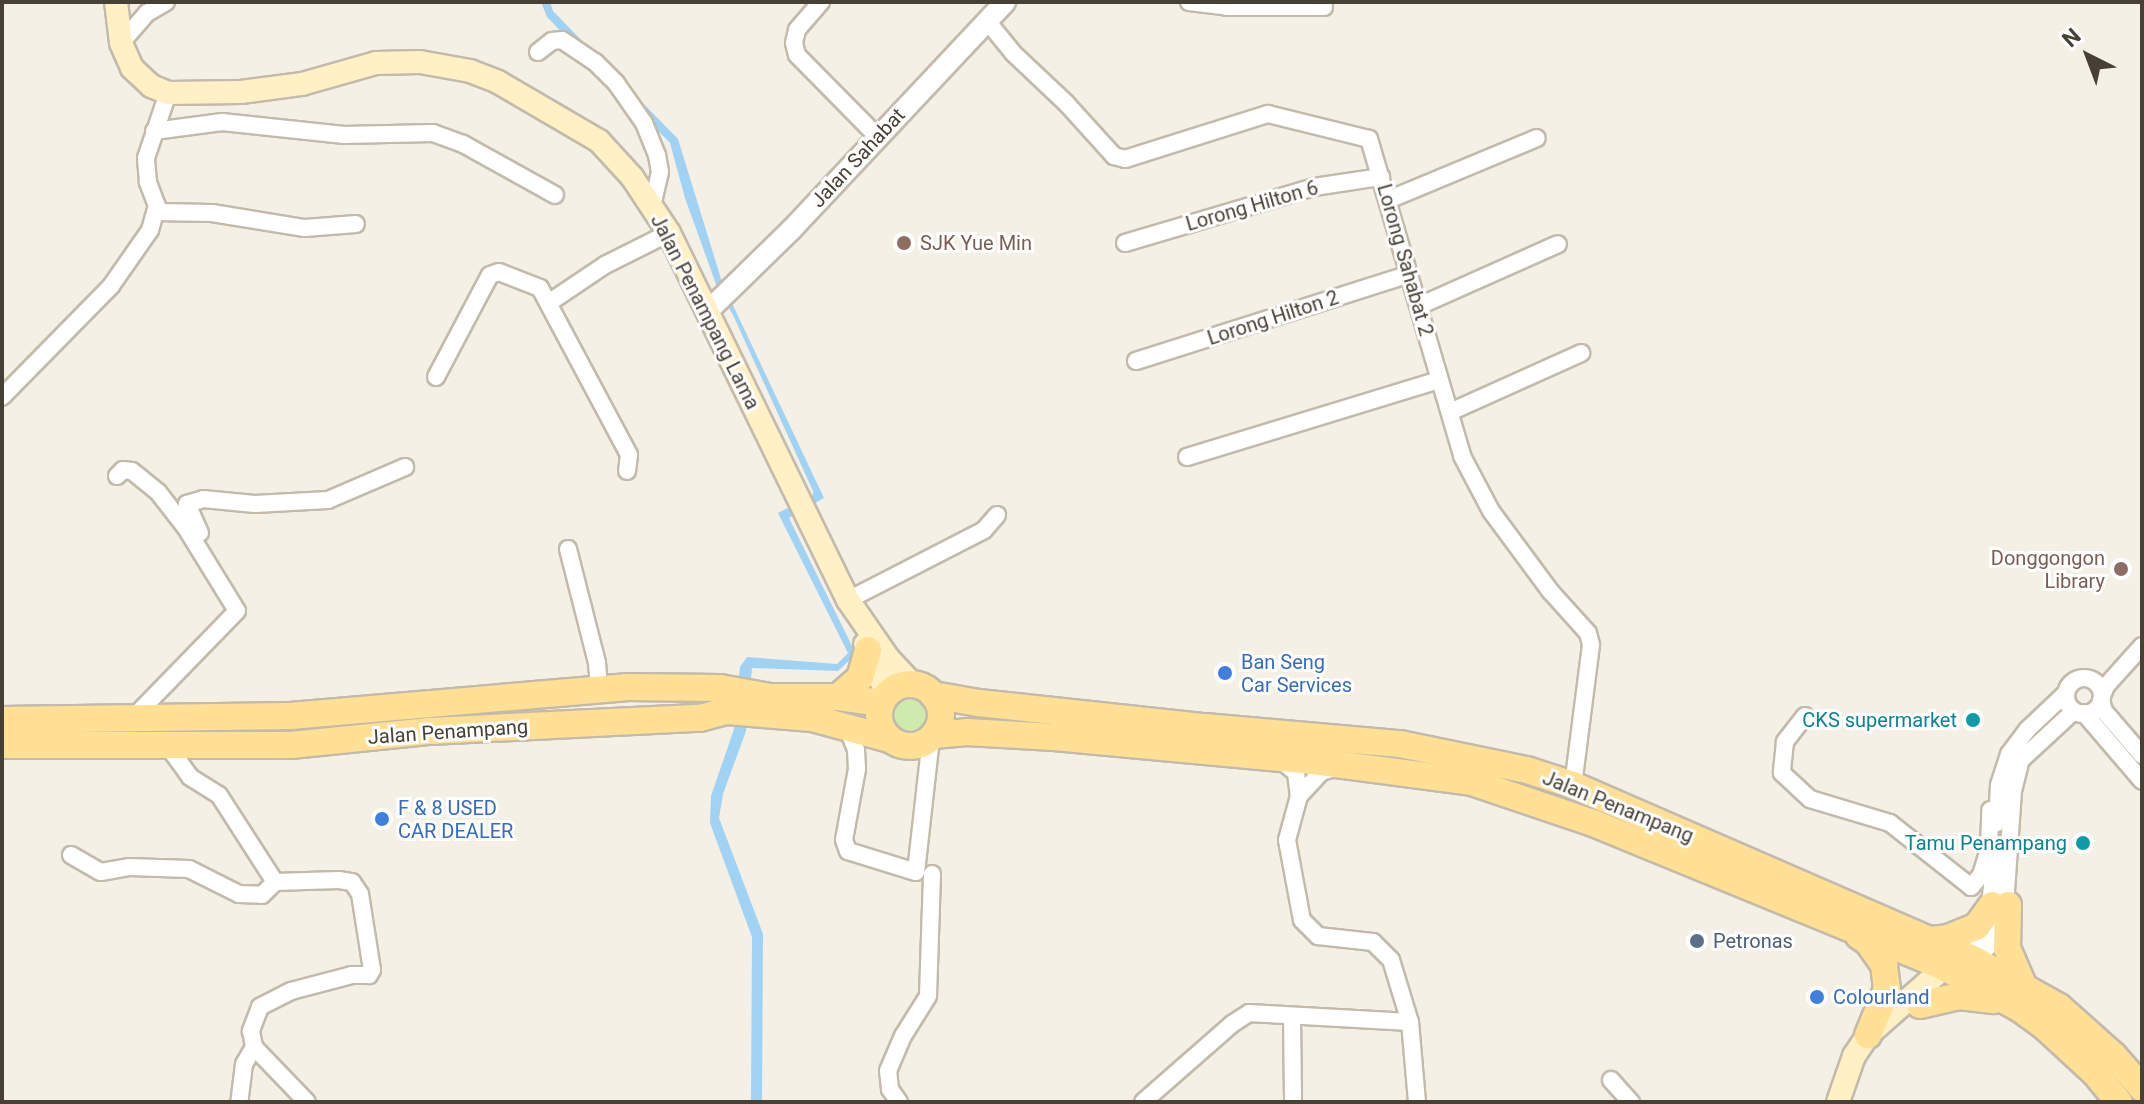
<!DOCTYPE html>
<style>
body{margin:0}
#map{position:relative;width:2144px;height:1104px;overflow:hidden;background:#f4f0e6;font-family:Roboto,sans-serif}
div>[style]{position:absolute}
[style*='--x']{left:calc(var(--x)*1px);top:calc(var(--y)*1px);width:calc(var(--w)*1px);rotate:calc(var(--a)*1deg)}
.green>*{inset:0;background:#cfeaad}
.round{border-radius:50%}
.water>*{inset:0;background:#a0d2f3}
.roads{filter:drop-shadow(2px 0 #c3baab) drop-shadow(-2px 0 #c3baab) drop-shadow(0 2px #c3baab) drop-shadow(0 -2px #c3baab)}
.minor>*{height:16px;margin:-8px;padding:0 8px;transform-origin:8px;border-radius:8px;background:#fff}
.minor>.ring{margin:-8px;padding:0;box-sizing:content-box;background:none;border:16px solid #fff;border-radius:50%}
.tertiary>*{height:20px;margin:-10px;padding:0 10px;transform-origin:10px;border-radius:10px;background:#fff}
.secondary>*{height:22px;margin:-11px;padding:0 11px;transform-origin:11px;border-radius:11px;background:#fff0c5}
.primary>*{height:26px;margin:-13px;padding:0 13px;transform-origin:13px;border-radius:13px;background:#ffe094}
.primary>.ring{margin:-13px;padding:0;box-sizing:content-box;background:none;border:26px solid #ffe094;border-radius:50%}
.dots>*{width:22px;height:22px;translate:-50% -50%;box-sizing:border-box;border:4px solid #fff;border-radius:50%}
span{translate:-50% -50%;white-space:nowrap;text-align:center;line-height:1.15;-webkit-text-stroke:6px #fff;paint-order:stroke}
.street-label{font-size:20px;color:#474035}
.education-label{font-size:20px;color:#785e54}
.left{translate:0 -50%;text-align:left}
.right{translate:-100% -50%;text-align:right}
.shop-label{font-size:20px;color:#366cbe}
.culture-label{font-size:20px;color:#0d838f}
.service-label{font-size:20px;color:#4e5e75}
.frame{position:absolute;inset:0;border:4px solid #474035;pointer-events:none}
.north{position:absolute;left:2048px;top:16px;width:80px;height:80px;-webkit-text-stroke:6px #fff;paint-order:stroke;rotate:318deg;font-size:22px;font-weight:700;line-height:32px;text-align:center;color:#474035}
.north::after{content:'';display:block;margin:auto;width:28px;height:36px;background:#474035;clip-path:polygon(50% 0,100% 100%,50% 72%,0 100%)}
</style>
<div id="map">
<div class="green">
<i class="round" style="left:888px;top:691px;width:40px;height:40px"></i>
</div>
<div class="water">
<i style="clip-path:polygon(541px 2px,550px 2px,553px 11px,678px 139px,722px 282px,824px 498px,789px 518px,856px 654px,838px 671px,752px 668px,746px 731px,723px 794px,719px 818px,763px 934px,762px 1102px,751px 1102px,752px 937px,710px 823px,711px 796px,734px 729px,740px 667px,747px 657px,837px 664px,848px 653px,778px 513px,813px 495px,813px 491px,733px 315px,717px 287px,685px 198px,670px 143px,547px 17px)"></i>
</div>
<div class="roads">
<div class="minor">
<i style="--x:821;--y:2;--w:37;--a:131"></i>
<i style="--x:797;--y:30;--w:13;--a:103"></i>
<i style="--x:794;--y:43;--w:12;--a:76"></i>
<i style="--x:797;--y:55;--w:115;--a:45.4"></i>
<i style="--x:1189;--y:2;--w:38;--a:7"></i>
<i style="--x:1227;--y:7;--w:97;--a:0"></i>
<i style="--x:988;--y:22;--w:40;--a:51"></i>
<i style="--x:1013;--y:53;--w:73;--a:43.3"></i>
<i style="--x:1066;--y:103;--w:72;--a:47.8"></i>
<i style="--x:1114;--y:156;--w:11;--a:15"></i>
<i style="--x:1125;--y:159;--w:150;--a:-17.5"></i>
<i style="--x:1268;--y:114;--w:104;--a:13.9"></i>
<i style="--x:1369;--y:139;--w:330;--a:73.6"></i>
<i style="--x:1462;--y:456;--w:62;--a:62.2"></i>
<i style="--x:1491;--y:511;--w:101;--a:53.5"></i>
<i style="--x:1551;--y:592;--w:55;--a:47.9"></i>
<i style="--x:1588;--y:633;--w:12;--a:76"></i>
<i style="--x:1591;--y:645;--w:141;--a:97.3"></i>
<i style="--x:121;--y:43;--w:40;--a:-49"></i>
<i style="--x:147;--y:13;--w:22;--a:-30"></i>
<i style="--x:538;--y:52;--w:18;--a:-38"></i>
<i style="--x:552;--y:41;--w:10;--a:-6"></i>
<i style="--x:562;--y:40;--w:40;--a:34"></i>
<i style="--x:595;--y:62;--w:30;--a:45"></i>
<i style="--x:616;--y:83;--w:49;--a:55"></i>
<i style="--x:644;--y:123;--w:35;--a:68"></i>
<i style="--x:657;--y:155;--w:17;--a:80"></i>
<i style="--x:660;--y:172;--w:37;--a:103"></i>
<i style="--x:154;--y:131;--w:69;--a:-7.5"></i>
<i style="--x:222;--y:122;--w:123;--a:6.1"></i>
<i style="--x:344;--y:135;--w:89;--a:-1.3"></i>
<i style="--x:433;--y:133;--w:32;--a:20"></i>
<i style="--x:463;--y:144;--w:105;--a:29"></i>
<i style="--x:1388;--y:200;--w:161;--a:-22.6"></i>
<i style="--x:156;--y:212;--w:56;--a:1"></i>
<i style="--x:212;--y:213;--w:94;--a:9.2"></i>
<i style="--x:305;--y:228;--w:51;--a:-4.5"></i>
<i style="--x:1125;--y:243;--w:197;--a:-16.5"></i>
<i style="--x:1314;--y:187;--w:68;--a:-8.5"></i>
<i style="--x:550;--y:302;--w:66;--a:-33.9"></i>
<i style="--x:605;--y:265;--w:72;--a:-26.6"></i>
<i style="--x:1419;--y:306;--w:152;--a:-24"></i>
<i style="--x:1136;--y:361;--w:287;--a:-17.6"></i>
<i style="--x:436;--y:377;--w:115;--a:-62.1"></i>
<i style="--x:490;--y:275;--w:9;--a:-18"></i>
<i style="--x:499;--y:272;--w:44;--a:21.3"></i>
<i style="--x:540;--y:288;--w:189;--a:61.9"></i>
<i style="--x:629;--y:455;--w:16;--a:97"></i>
<i style="--x:2;--y:397;--w:156;--a:-45.5"></i>
<i style="--x:111;--y:286;--w:68;--a:-55.1"></i>
<i style="--x:150;--y:230;--w:25;--a:-74"></i>
<i style="--x:157;--y:206;--w:26;--a:-111"></i>
<i style="--x:148;--y:182;--w:24;--a:-95"></i>
<i style="--x:146;--y:158;--w:69;--a:-71.3"></i>
<i style="--x:1450;--y:412;--w:144;--a:-24.2"></i>
<i style="--x:1187;--y:457;--w:264;--a:-17"></i>
<i style="--x:117;--y:476;--w:8;--a:-45"></i>
<i style="--x:123;--y:470;--w:9;--a:6"></i>
<i style="--x:132;--y:471;--w:33;--a:39"></i>
<i style="--x:158;--y:492;--w:46;--a:52.1"></i>
<i style="--x:186;--y:528;--w:97;--a:58.4"></i>
<i style="--x:237;--y:611;--w:151;--a:134.2"></i>
<i style="--x:200;--y:533;--w:32;--a:-114"></i>
<i style="--x:187;--y:504;--w:17;--a:-17"></i>
<i style="--x:203;--y:499;--w:52;--a:5.5"></i>
<i style="--x:255;--y:504;--w:73;--a:-3.1"></i>
<i style="--x:328;--y:500;--w:84;--a:-23.2"></i>
<i style="--x:568;--y:549;--w:118;--a:75.7"></i>
<i style="--x:597;--y:663;--w:25;--a:85"></i>
<i style="--x:848;--y:600;--w:153;--a:-27.2"></i>
<i style="--x:984;--y:530;--w:20;--a:-49"></i>
<i class="ring" style="left:2066px;top:678px;width:20px;height:20px"></i>
<i style="--x:2102;--y:696;--w:11;--a:-68"></i>
<i style="--x:2106;--y:686;--w:54;--a:-48"></i>
<i style="--x:2101;--y:700;--w:11;--a:75"></i>
<i style="--x:2104;--y:711;--w:58;--a:49.2"></i>
<i style="--x:2084;--y:713;--w:89;--a:49.5"></i>
<i style="--x:1805;--y:716;--w:33;--a:128"></i>
<i style="--x:1785;--y:742;--w:31;--a:96"></i>
<i style="--x:1782;--y:773;--w:38;--a:43"></i>
<i style="--x:1810;--y:799;--w:84;--a:16.7"></i>
<i style="--x:1890;--y:823;--w:103;--a:38.3"></i>
<i style="--x:1971;--y:887;--w:16;--a:-50"></i>
<i style="--x:1981;--y:875;--w:28;--a:-73"></i>
<i style="--x:1989;--y:848;--w:38;--a:-88"></i>
<i style="--x:846;--y:725;--w:27;--a:68"></i>
<i style="--x:856;--y:750;--w:19;--a:87"></i>
<i style="--x:857;--y:769;--w:72;--a:100.4"></i>
<i style="--x:844;--y:840;--w:12;--a:70"></i>
<i style="--x:848;--y:851;--w:71;--a:17.2"></i>
<i style="--x:916;--y:872;--w:135;--a:-83.6"></i>
<i style="--x:167;--y:745;--w:39;--a:54"></i>
<i style="--x:190;--y:777;--w:34;--a:32"></i>
<i style="--x:219;--y:795;--w:103;--a:57.2"></i>
<i style="--x:275;--y:882;--w:64;--a:-1.8"></i>
<i style="--x:339;--y:880;--w:13;--a:9"></i>
<i style="--x:352;--y:882;--w:14;--a:56"></i>
<i style="--x:360;--y:894;--w:77;--a:81"></i>
<i style="--x:372;--y:970;--w:6;--a:121"></i>
<i style="--x:369;--y:975;--w:17;--a:180"></i>
<i style="--x:352;--y:975;--w:63;--a:165.3"></i>
<i style="--x:291;--y:991;--w:35;--a:153"></i>
<i style="--x:260;--y:1007;--w:26;--a:111"></i>
<i style="--x:251;--y:1031;--w:16;--a:79"></i>
<i style="--x:254;--y:1047;--w:20;--a:120"></i>
<i style="--x:244;--y:1064;--w:38;--a:97"></i>
<i style="--x:1279;--y:759;--w:22;--a:39"></i>
<i style="--x:1296;--y:773;--w:23;--a:83"></i>
<i style="--x:1299;--y:796;--w:46;--a:105.3"></i>
<i style="--x:1287;--y:840;--w:81;--a:79.4"></i>
<i style="--x:1302;--y:920;--w:23;--a:45"></i>
<i style="--x:1318;--y:936;--w:55;--a:6.2"></i>
<i style="--x:1373;--y:942;--w:25;--a:45"></i>
<i style="--x:1391;--y:960;--w:65;--a:73"></i>
<i style="--x:1410;--y:1022;--w:80;--a:85"></i>
<i style="--x:1299;--y:796;--w:33;--a:-47"></i>
<i style="--x:1321;--y:772;--w:19;--a:-16"></i>
<i style="--x:1997;--y:823;--w:38;--a:-87"></i>
<i style="--x:1999;--y:785;--w:33;--a:-72"></i>
<i style="--x:2009;--y:754;--w:31;--a:-53"></i>
<i style="--x:2028;--y:729;--w:52;--a:-43.5"></i>
<i style="--x:71;--y:855;--w:34;--a:30"></i>
<i style="--x:101;--y:872;--w:28;--a:-10"></i>
<i style="--x:129;--y:867;--w:60;--a:1.9"></i>
<i style="--x:189;--y:869;--w:56;--a:26.6"></i>
<i style="--x:239;--y:894;--w:23;--a:2"></i>
<i style="--x:262;--y:895;--w:18;--a:-45"></i>
<i style="--x:1962;--y:953;--w:36;--a:-44"></i>
<i style="--x:1988;--y:928;--w:74;--a:-84.6"></i>
<i style="--x:1975;--y:960;--w:34;--a:-45"></i>
<i style="--x:1999;--y:936;--w:17;--a:-73"></i>
<i style="--x:2004;--y:920;--w:129;--a:-86"></i>
<i style="--x:2013;--y:791;--w:32;--a:-76"></i>
<i style="--x:2021;--y:760;--w:72;--a:-42.8"></i>
<i style="--x:1292;--y:1016;--w:86;--a:89.3"></i>
<i style="--x:254;--y:1047;--w:76;--a:46.1"></i>
<i style="--x:1611;--y:1080;--w:30;--a:48"></i>
<i style="--x:899;--y:1102;--w:16;--a:-125"></i>
<i style="--x:890;--y:1089;--w:18;--a:-96"></i>
<i style="--x:888;--y:1071;--w:38;--a:-67"></i>
<i style="--x:903;--y:1036;--w:47;--a:-58"></i>
<i style="--x:928;--y:996;--w:122;--a:-88.1"></i>
<i style="--x:1143;--y:1102;--w:118;--a:-41.2"></i>
<i style="--x:1232;--y:1024;--w:20;--a:-33"></i>
<i style="--x:1249;--y:1013;--w:161;--a:3.2"></i>
</div>
<div class="tertiary">
<i style="--x:708;--y:311;--w:116;--a:-44.3"></i>
<i style="--x:791;--y:230;--w:313;--a:-46.8"></i>
</div>
<div class="secondary">
<i style="--x:116;--y:2;--w:41;--a:83"></i>
<i style="--x:121;--y:43;--w:27;--a:66"></i>
<i style="--x:132;--y:68;--w:26;--a:43"></i>
<i style="--x:151;--y:86;--w:18;--a:22"></i>
<i style="--x:168;--y:93;--w:73;--a:-0.8"></i>
<i style="--x:241;--y:92;--w:62;--a:-7.5"></i>
<i style="--x:302;--y:84;--w:77;--a:-15.8"></i>
<i style="--x:376;--y:63;--w:44;--a:-1.3"></i>
<i style="--x:420;--y:62;--w:51;--a:10.2"></i>
<i style="--x:470;--y:71;--w:30;--a:21"></i>
<i style="--x:498;--y:82;--w:117;--a:30.3"></i>
<i style="--x:599;--y:141;--w:49;--a:47.5"></i>
<i style="--x:632;--y:177;--w:67;--a:56.5"></i>
<i style="--x:669;--y:233;--w:408;--a:64"></i>
<i style="--x:848;--y:600;--w:70;--a:55.4"></i>
<i style="--x:888;--y:658;--w:35;--a:47"></i>
<i style="--x:865;--y:644;--w:55;--a:66.3"></i>
<i style="--x:1838;--y:1102;--w:49;--a:-70.8"></i>
<i style="--x:1854;--y:1056;--w:25;--a:-56"></i>
<i style="--x:1868;--y:1035;--w:115;--a:-41.5"></i>
</div>
<div class="primary">
<i class="ring" style="left:879px;top:684px;width:36px;height:36px"></i>
<i style="--x:933;--y:695;--w:47;--a:9.9"></i>
<i style="--x:979;--y:703;--w:227;--a:6.1"></i>
<i style="--x:1205;--y:727;--w:196;--a:5"></i>
<i style="--x:1400;--y:744;--w:130;--a:11.6"></i>
<i style="--x:1527;--y:770;--w:48;--a:18.1"></i>
<i style="--x:1573;--y:785;--w:438;--a:23.5"></i>
<i style="--x:1975;--y:960;--w:96;--a:29.2"></i>
<i style="--x:2059;--y:1007;--w:74;--a:41.7"></i>
<i style="--x:2114;--y:1056;--w:43;--a:48.8"></i>
<i style="--x:838;--y:697;--w:29;--a:-41"></i>
<i style="--x:860;--y:678;--w:29;--a:-74"></i>
<i style="--x:2;--y:720;--w:288;--a:-0.8"></i>
<i style="--x:290;--y:716;--w:337;--a:-4.9"></i>
<i style="--x:626;--y:687;--w:94;--a:0.6"></i>
<i style="--x:720;--y:688;--w:51;--a:10.2"></i>
<i style="--x:770;--y:697;--w:68;--a:0"></i>
<i style="--x:838;--y:697;--w:43;--a:7.9"></i>
<i style="--x:934;--y:735;--w:33;--a:-5"></i>
<i style="--x:967;--y:732;--w:87;--a:3.3"></i>
<i style="--x:1054;--y:737;--w:260;--a:5.3"></i>
<i style="--x:1313;--y:761;--w:160;--a:7.5"></i>
<i style="--x:1472;--y:782;--w:128;--a:18.7"></i>
<i style="--x:1593;--y:823;--w:379;--a:22.3"></i>
<i style="--x:1944;--y:967;--w:85;--a:28.7"></i>
<i style="--x:2019;--y:1008;--w:32;--a:36"></i>
<i style="--x:2045;--y:1027;--w:69;--a:42.7"></i>
<i style="--x:2096;--y:1074;--w:36;--a:51"></i>
<i style="--x:2;--y:745;--w:289;--a:0"></i>
<i style="--x:291;--y:745;--w:140;--a:-5.8"></i>
<i style="--x:430;--y:731;--w:270;--a:-2.8"></i>
<i style="--x:700;--y:718;--w:28;--a:-15"></i>
<i style="--x:727;--y:711;--w:85;--a:4.7"></i>
<i style="--x:812;--y:718;--w:81;--a:15.1"></i>
<i style="--x:2008;--y:905;--w:43;--a:91.3"></i>
<i style="--x:2007;--y:948;--w:40;--a:66.6"></i>
<i style="--x:1859;--y:936;--w:11;--a:34"></i>
<i style="--x:1868;--y:942;--w:28;--a:55"></i>
<i style="--x:1884;--y:965;--w:24;--a:83"></i>
<i style="--x:1887;--y:989;--w:50;--a:112.4"></i>
<i style="--x:1930;--y:940;--w:18;--a:-6"></i>
<i style="--x:1948;--y:938;--w:31;--a:-22"></i>
<i style="--x:1977;--y:926;--w:26;--a:-54"></i>
<i style="--x:1920;--y:1005;--w:40;--a:-13"></i>
<i style="--x:1959;--y:996;--w:34;--a:7"></i>
</div>
</div>
<div class="dots">
<i style="left:904px;top:243px;background:#8d6e63"></i>
<i style="left:2121px;top:569px;background:#8d6e63"></i>
<i style="left:1225px;top:673px;background:#3f7fe0"></i>
<i style="left:1973px;top:720px;background:#0f9aa8"></i>
<i style="left:382px;top:819px;background:#3f7fe0"></i>
<i style="left:2083px;top:843px;background:#0f9aa8"></i>
<i style="left:1697px;top:941px;background:#5c6f8a"></i>
<i style="left:1817px;top:997px;background:#3f7fe0"></i>
</div>
<div class="street-label">
<span style="left:858px;top:158px;rotate:-47deg">Jalan Sahabat</span>
<span style="left:1252px;top:206px;rotate:-16deg">Lorong Hilton 6</span>
<span style="left:1405px;top:260px;rotate:74deg">Lorong Sahabat 2</span>
<span style="left:705px;top:312px;rotate:63deg">Jalan Penampang Lama</span>
<span style="left:1273px;top:318px;rotate:-18deg">Lorong Hilton 2</span>
<span style="left:448px;top:732px;rotate:-4deg">Jalan Penampang</span>
<span style="left:1618px;top:807px;rotate:22deg">Jalan Penampang</span>
</div>
<div class="education-label">
<span class="left" style="left:920px;top:243px">SJK Yue Min</span>
<span class="right" style="left:2105px;top:570px">Donggongon<br>Library</span>
</div>
<div class="shop-label">
<span class="left" style="left:1241px;top:674px">Ban Seng<br>Car Services</span>
<span class="left" style="left:398px;top:820px">F &amp; 8 USED<br>CAR DEALER</span>
<span class="left" style="left:1833px;top:997px">Colourland</span>
</div>
<div class="culture-label">
<span class="right" style="left:1957px;top:720px">CKS supermarket</span>
<span class="right" style="left:2067px;top:843px">Tamu Penampang</span>
</div>
<div class="service-label">
<span class="left" style="left:1713px;top:941px">Petronas</span>
</div>
<div class="frame"></div>
<div class="north">N</div>
</div>
